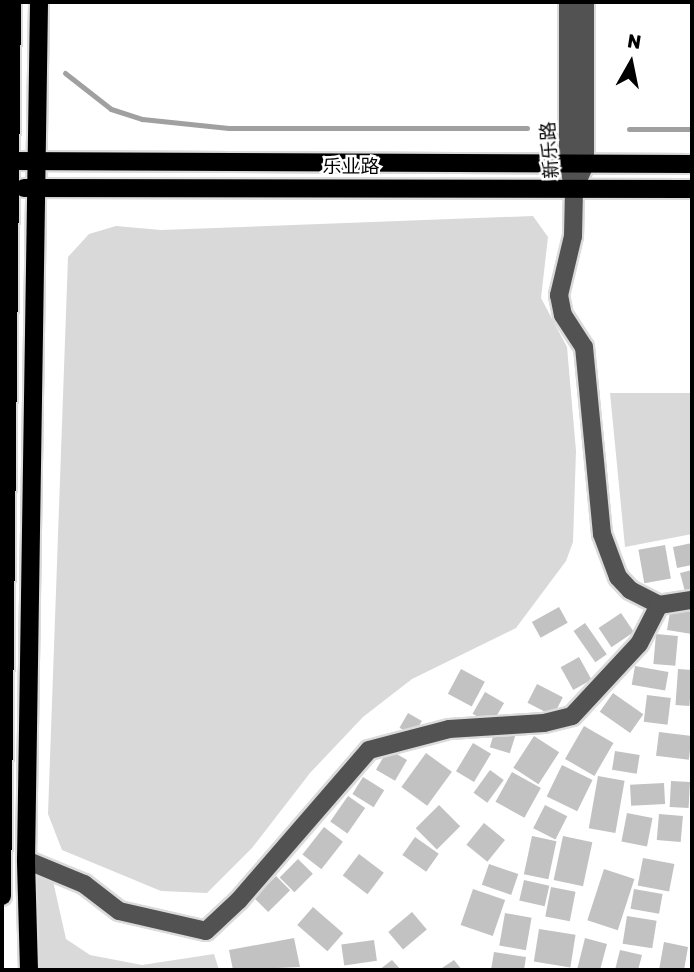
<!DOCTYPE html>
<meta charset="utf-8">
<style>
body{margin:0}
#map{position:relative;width:694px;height:972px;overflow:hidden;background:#fff;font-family:Rubik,"Noto Sans SC",sans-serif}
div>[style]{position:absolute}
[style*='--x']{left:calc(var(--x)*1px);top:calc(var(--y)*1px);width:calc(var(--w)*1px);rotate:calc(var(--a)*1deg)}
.green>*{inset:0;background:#d9d9d9}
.stream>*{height:5px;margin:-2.5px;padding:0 2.5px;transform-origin:2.5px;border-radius:2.5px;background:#a0a0a0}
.building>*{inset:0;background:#c2c2c2;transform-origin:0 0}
.roads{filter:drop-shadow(2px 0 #dbdbdb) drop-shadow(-2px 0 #dbdbdb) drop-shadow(0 2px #dbdbdb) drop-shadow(0 -2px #dbdbdb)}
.minor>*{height:18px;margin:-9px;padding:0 9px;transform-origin:9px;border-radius:9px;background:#525252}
.major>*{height:18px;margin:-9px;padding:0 9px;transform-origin:9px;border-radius:9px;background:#000}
span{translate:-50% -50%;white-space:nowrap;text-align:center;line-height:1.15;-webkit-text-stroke:5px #fff;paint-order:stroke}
.street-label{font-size:19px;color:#000}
.frame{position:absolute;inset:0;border:4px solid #000;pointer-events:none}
.north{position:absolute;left:596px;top:28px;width:70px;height:70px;-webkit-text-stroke:5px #fff;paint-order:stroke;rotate:9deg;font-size:19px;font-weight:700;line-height:28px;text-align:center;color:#000}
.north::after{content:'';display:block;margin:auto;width:24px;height:32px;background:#000;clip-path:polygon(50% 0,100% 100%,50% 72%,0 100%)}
</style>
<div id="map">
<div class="green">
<i style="clip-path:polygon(533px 216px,548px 237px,541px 298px,567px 347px,576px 451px,573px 542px,566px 561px,516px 628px,412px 679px,363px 717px,310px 773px,252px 848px,207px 893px,161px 891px,62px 850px,48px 814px,68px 257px,89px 234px,116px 226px,161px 230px)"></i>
<i style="clip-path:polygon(610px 393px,692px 393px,692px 534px,625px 547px)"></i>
<i style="clip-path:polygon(35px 876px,53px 881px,66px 939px,90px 955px,142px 965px,214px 954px,219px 970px,39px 970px)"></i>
</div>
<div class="stream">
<i style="--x:65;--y:73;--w:58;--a:38"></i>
<i style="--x:111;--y:109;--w:33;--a:18"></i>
<i style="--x:142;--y:119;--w:87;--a:5.9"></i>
<i style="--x:229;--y:128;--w:298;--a:0"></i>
<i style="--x:629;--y:129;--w:63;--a:0"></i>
</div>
<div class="building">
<i style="clip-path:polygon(692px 543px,692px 565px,677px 568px,673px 547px)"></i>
<i style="left:665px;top:545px;width:34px;height:27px;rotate:80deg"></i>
<i style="clip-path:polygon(692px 570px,692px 598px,687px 599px,680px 573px)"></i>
<i style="clip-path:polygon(671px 606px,692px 610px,692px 634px,667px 630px)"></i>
<i style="left:559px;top:607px;width:18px;height:31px;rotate:61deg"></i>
<i style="left:621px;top:613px;width:23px;height:27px;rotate:56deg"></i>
<i style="left:585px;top:623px;width:38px;height:14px;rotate:55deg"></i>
<i style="left:656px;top:634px;width:22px;height:30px;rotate:5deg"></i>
<i style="left:579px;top:657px;width:26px;height:21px;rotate:61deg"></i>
<i style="left:635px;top:666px;width:34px;height:19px;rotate:10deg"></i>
<i style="left:461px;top:669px;width:27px;height:28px;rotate:28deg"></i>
<i style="left:678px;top:669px;width:14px;height:36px;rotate:4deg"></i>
<i style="left:537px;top:684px;width:29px;height:21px;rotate:27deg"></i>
<i style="left:485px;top:692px;width:22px;height:25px;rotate:30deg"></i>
<i style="left:613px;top:693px;width:37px;height:23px;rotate:35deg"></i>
<i style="left:647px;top:695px;width:24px;height:27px;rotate:7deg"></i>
<i style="left:408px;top:713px;width:16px;height:17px;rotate:30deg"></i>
<i style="left:584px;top:726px;width:34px;height:38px;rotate:30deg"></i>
<i style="left:495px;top:730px;width:21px;height:18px;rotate:17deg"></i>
<i style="left:659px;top:732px;width:33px;height:24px;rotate:7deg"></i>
<i style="left:534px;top:736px;width:30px;height:38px;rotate:33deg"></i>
<i style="left:473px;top:743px;width:21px;height:33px;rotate:31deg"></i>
<i style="left:388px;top:749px;width:22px;height:24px;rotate:30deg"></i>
<i style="left:615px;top:751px;width:25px;height:19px;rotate:9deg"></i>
<i style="left:426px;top:753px;width:32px;height:42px;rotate:36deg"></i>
<i style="left:562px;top:765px;width:34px;height:35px;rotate:26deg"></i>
<i style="left:490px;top:770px;width:17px;height:28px;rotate:36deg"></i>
<i style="left:512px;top:772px;width:33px;height:34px;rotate:29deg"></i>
<i style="left:598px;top:776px;width:27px;height:53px;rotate:10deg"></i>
<i style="left:363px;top:777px;width:25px;height:20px;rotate:32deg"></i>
<i style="left:671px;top:781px;width:19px;height:26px;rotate:3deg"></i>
<i style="left:664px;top:783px;width:21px;height:34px;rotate:87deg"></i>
<i style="left:348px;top:796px;width:21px;height:31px;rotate:35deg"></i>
<i style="left:439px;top:805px;width:30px;height:33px;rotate:45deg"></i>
<i style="left:545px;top:805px;width:25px;height:26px;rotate:27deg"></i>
<i style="left:627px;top:813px;width:26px;height:29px;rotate:11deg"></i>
<i style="left:659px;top:814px;width:24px;height:26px;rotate:5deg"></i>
<i style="left:484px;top:823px;width:27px;height:28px;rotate:39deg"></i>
<i style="left:324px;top:827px;width:24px;height:35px;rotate:38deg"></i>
<i style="left:532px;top:836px;width:25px;height:39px;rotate:12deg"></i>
<i style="left:563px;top:836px;width:30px;height:45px;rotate:12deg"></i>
<i style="left:415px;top:837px;width:29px;height:22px;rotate:35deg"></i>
<i style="left:359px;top:854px;width:31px;height:27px;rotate:37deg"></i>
<i style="left:643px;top:858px;width:32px;height:28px;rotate:11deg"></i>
<i style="left:298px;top:859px;width:21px;height:26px;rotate:45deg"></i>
<i style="left:489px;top:864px;width:31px;height:22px;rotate:19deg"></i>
<i style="left:604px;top:869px;width:32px;height:54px;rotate:18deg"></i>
<i style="left:276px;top:876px;width:20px;height:31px;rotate:45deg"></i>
<i style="left:524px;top:880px;width:26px;height:21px;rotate:13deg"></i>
<i style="left:551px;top:887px;width:25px;height:30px;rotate:11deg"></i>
<i style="left:473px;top:889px;width:34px;height:38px;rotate:19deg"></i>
<i style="left:634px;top:889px;width:29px;height:20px;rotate:10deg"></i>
<i style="left:313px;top:907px;width:40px;height:24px;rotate:41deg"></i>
<i style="left:412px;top:912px;width:23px;height:31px;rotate:50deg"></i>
<i style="left:505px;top:913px;width:27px;height:33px;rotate:10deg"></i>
<i style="left:627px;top:916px;width:30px;height:28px;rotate:9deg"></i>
<i style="left:539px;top:929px;width:37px;height:33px;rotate:9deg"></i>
<i style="clip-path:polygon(294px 938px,300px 967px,233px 970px,229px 950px)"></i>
<i style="clip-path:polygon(585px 938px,607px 944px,600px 970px,577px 970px)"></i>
<i style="left:374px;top:940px;width:21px;height:33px;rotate:82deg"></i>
<i style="clip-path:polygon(664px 942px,688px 947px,684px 970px,659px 970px)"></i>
<i style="clip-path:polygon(620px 950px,642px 955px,638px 970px,615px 970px)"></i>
<i style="clip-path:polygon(494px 952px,526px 957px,524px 970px,491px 970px)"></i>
<i style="clip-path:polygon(392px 960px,401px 970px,379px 970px)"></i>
<i style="clip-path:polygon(454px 960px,462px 970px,439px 970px)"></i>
</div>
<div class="roads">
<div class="minor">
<i style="--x:568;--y:2;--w:162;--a:90"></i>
<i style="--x:568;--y:164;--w:26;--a:77"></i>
<i style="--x:574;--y:189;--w:27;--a:-66"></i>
<i style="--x:585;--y:164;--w:162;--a:-90"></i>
<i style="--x:574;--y:189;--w:47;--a:91.2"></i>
<i style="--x:573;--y:236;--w:61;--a:103.3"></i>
<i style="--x:559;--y:295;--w:20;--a:79"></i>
<i style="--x:563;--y:315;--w:38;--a:57"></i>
<i style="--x:584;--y:347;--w:188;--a:84.5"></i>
<i style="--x:602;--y:534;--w:46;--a:69.6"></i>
<i style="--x:618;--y:577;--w:18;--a:47"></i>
<i style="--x:630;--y:590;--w:33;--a:27"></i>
<i style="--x:26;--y:860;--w:63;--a:22.5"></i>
<i style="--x:84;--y:884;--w:44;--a:37.6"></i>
<i style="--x:119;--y:911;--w:89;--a:12.9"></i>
<i style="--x:206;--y:931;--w:45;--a:-43.2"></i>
<i style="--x:239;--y:900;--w:198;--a:-49.1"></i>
<i style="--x:369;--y:750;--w:83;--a:-14.7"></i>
<i style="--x:449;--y:729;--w:95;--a:-3.6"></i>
<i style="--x:544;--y:723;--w:29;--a:-14"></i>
<i style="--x:572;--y:716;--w:98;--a:-47.1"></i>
<i style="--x:639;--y:644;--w:44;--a:-62.9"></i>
<i style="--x:659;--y:605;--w:33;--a:-9"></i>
</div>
<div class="major">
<i style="--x:10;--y:161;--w:682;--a:0.25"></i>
<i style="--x:24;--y:188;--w:668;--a:0.09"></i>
<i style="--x:2;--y:896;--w:894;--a:-89.36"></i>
<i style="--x:29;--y:970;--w:110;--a:-91.6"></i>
<i style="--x:26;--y:860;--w:858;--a:-89.13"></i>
</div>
</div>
<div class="street-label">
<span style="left:550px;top:150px;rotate:-94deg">新乐路</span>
<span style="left:351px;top:167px">乐业路</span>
</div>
<div class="frame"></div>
<div class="north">N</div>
</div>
